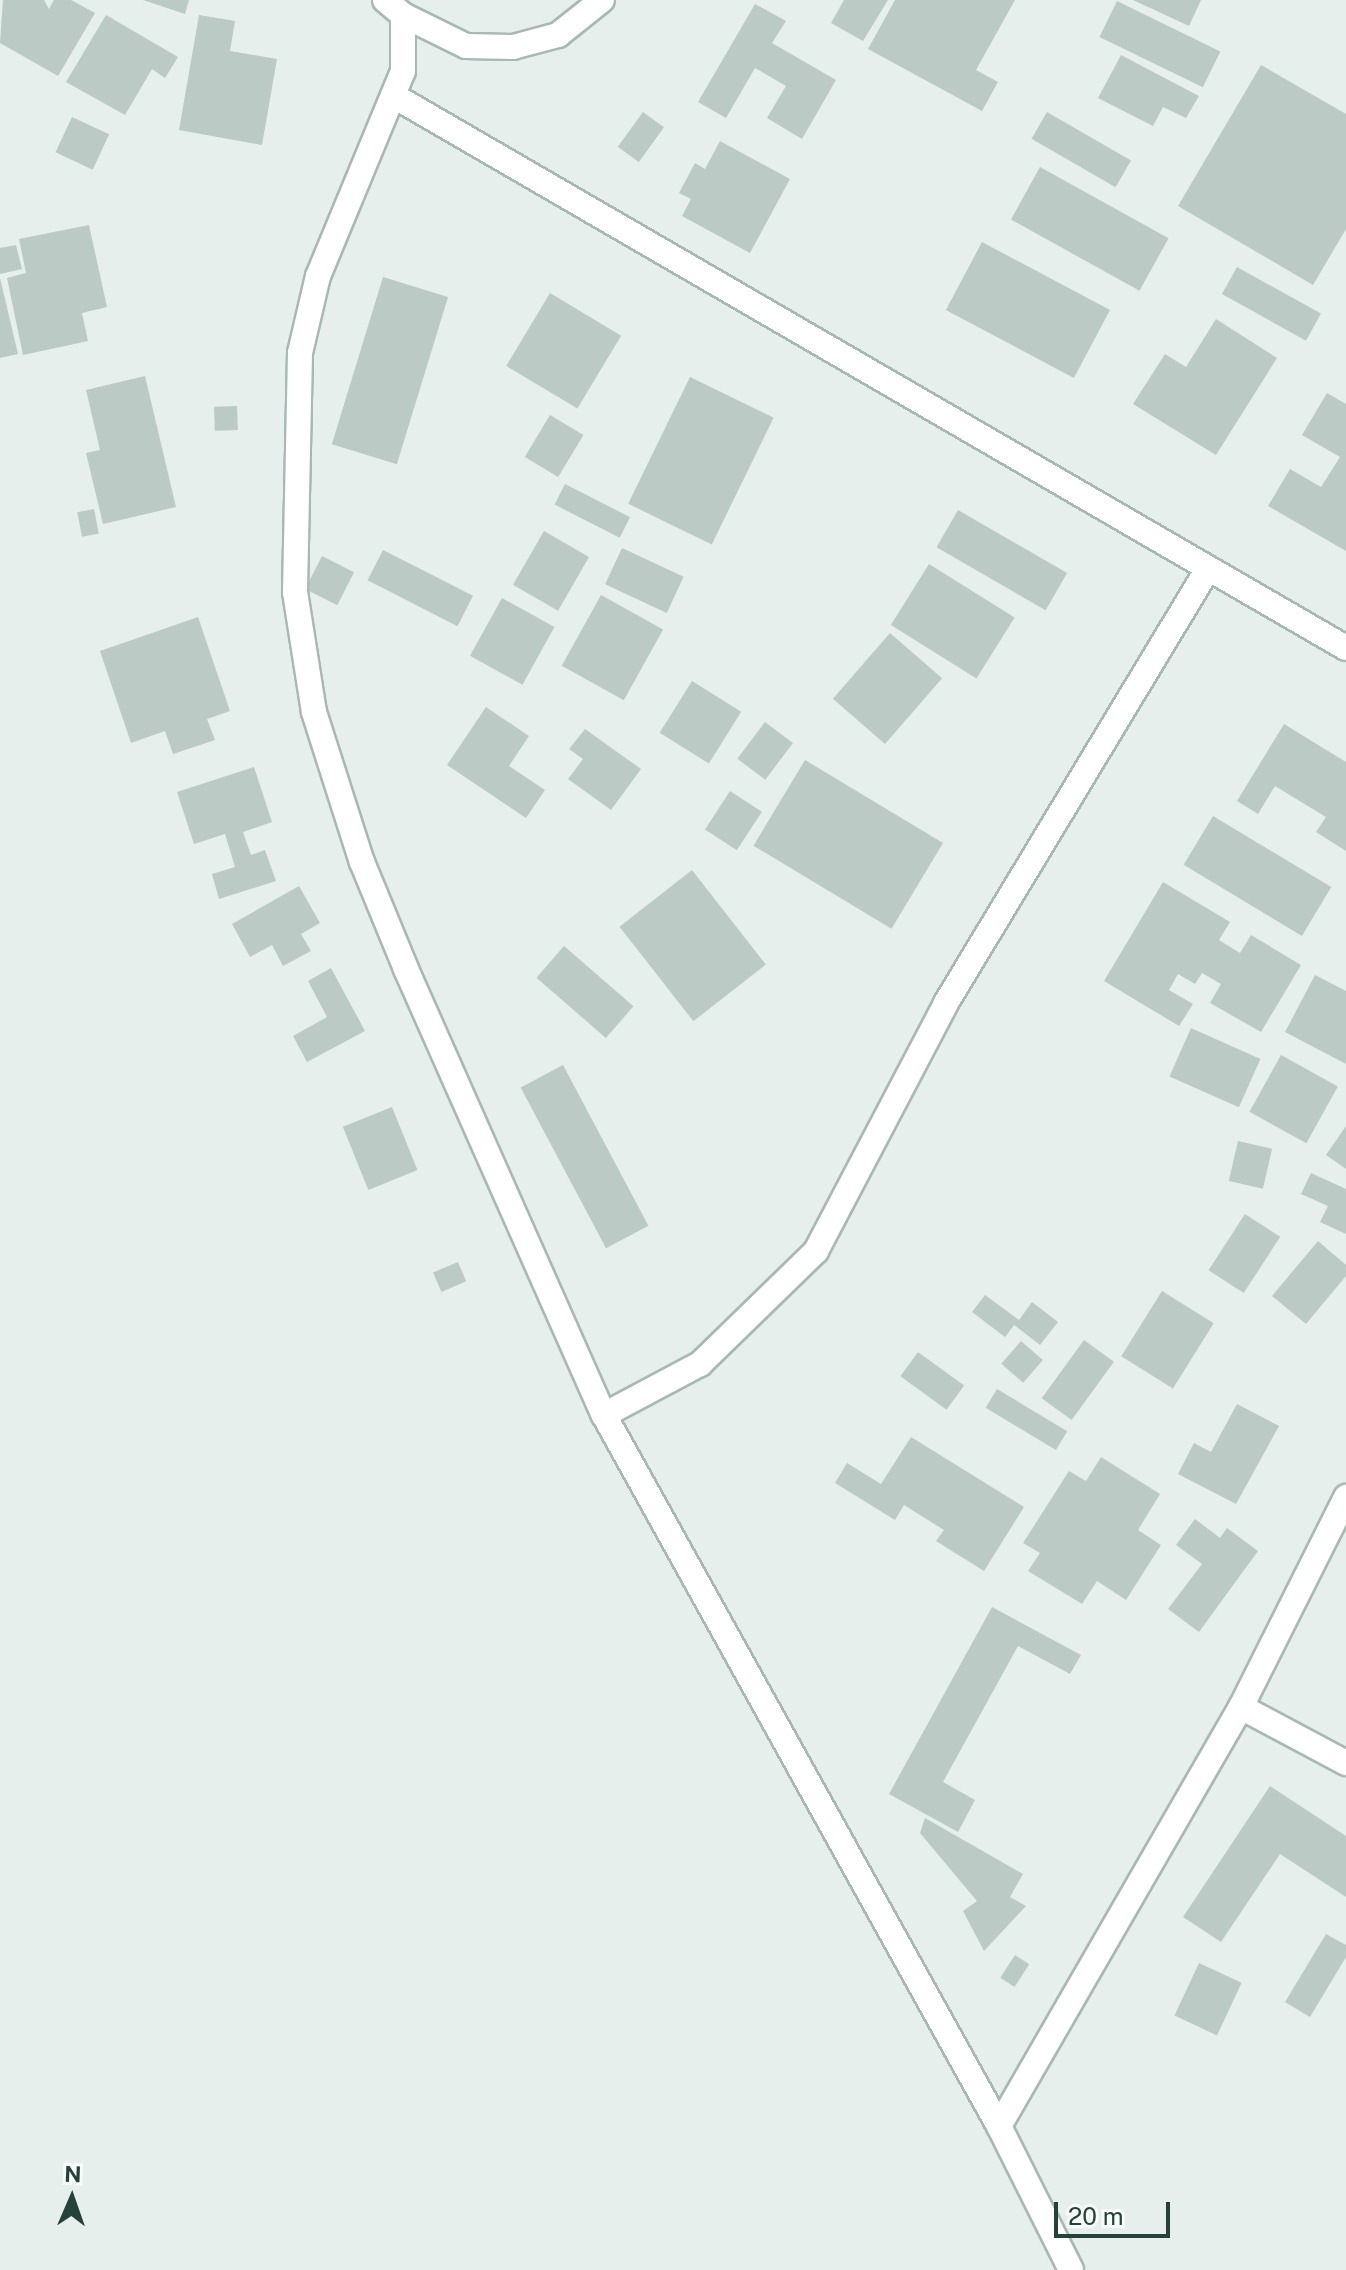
<!DOCTYPE html>
<style>
body{margin:0}
#map{position:relative;width:1346px;height:2270px;overflow:hidden;background:#e6efeb;font-family:"Public Sans",sans-serif}
div>[style]{position:absolute}
[style*='--x']{left:calc(var(--x)*1px);top:calc(var(--y)*1px);width:calc(var(--w)*1px);rotate:calc(var(--a)*1deg)}
.building>*{inset:0;background:#bbcac4;transform-origin:0 0}
.roads{filter:drop-shadow(2px 0 #a8b8b2) drop-shadow(-2px 0 #a8b8b2) drop-shadow(0 2px #a8b8b2) drop-shadow(0 -2px #a8b8b2)}
.street>*{height:24px;margin:-12px;padding:0 12px;transform-origin:12px;border-radius:12px;background:#fff}
span{translate:-50% -50%;white-space:nowrap;text-align:center;line-height:1.15;-webkit-text-stroke:6px #f7fbf9;paint-order:stroke}
.north{position:absolute;left:32px;top:2158px;width:80px;height:80px;-webkit-text-stroke:6px #f7fbf9;paint-order:stroke;rotate:2deg;font-size:22px;font-weight:700;line-height:32px;text-align:center;color:#24423a}
.north::after{content:'';display:block;margin:auto;width:28px;height:36px;background:#24423a;clip-path:polygon(50% 0,100% 100%,50% 72%,0 100%)}
.scale{position:absolute;left:1054px;top:2202px;width:116px;height:36px;box-sizing:border-box;border:4px solid #24423a;border-top:0;padding-left:10px;font-size:24px;line-height:28px;white-space:nowrap;color:#24423a;-webkit-text-stroke:6px #f7fbf9;paint-order:stroke}
</style>
<div id="map">
<div class="building">
<i style="clip-path:polygon(3px 0,44px 0,49px 9px,54px 0,71px 0,95px 13px,58px 76px,0 43px)"></i>
<i style="clip-path:polygon(143px 0,189px 0,185px 14px)"></i>
<i style="clip-path:polygon(844px 0,888px 0,863px 41px,831px 23px)"></i>
<i style="clip-path:polygon(895px 0,1015px 0,976px 70px,998px 82px,982px 111px,868px 49px)"></i>
<i style="clip-path:polygon(1133px 0,1201px 0,1189px 26px)"></i>
<i style="left:1117px;top:1px;width:115px;height:40px;rotate:26deg"></i>
<i style="clip-path:polygon(755px 4px,786px 21px,772px 43px,836px 80px,802px 139px,767px 118px,786px 86px,755px 68px,726px 118px,698px 102px)"></i>
<i style="clip-path:polygon(106px 15px,178px 57px,165px 78px,152px 69px,125px 115px,66px 82px)"></i>
<i style="clip-path:polygon(199px 15px,235px 21px,230px 51px,277px 59px,262px 145px,179px 130px)"></i>
<i style="clip-path:polygon(1121px 55px,1199px 96px,1186px 118px,1163px 107px,1153px 126px,1098px 98px)"></i>
<i style="clip-path:polygon(1261px 65px,1346px 114px,1346px 229px,1313px 285px,1178px 206px)"></i>
<i style="left:643px;top:112px;width:26px;height:43px;rotate:36deg"></i>
<i style="left:1047px;top:112px;width:97px;height:31px;rotate:30deg"></i>
<i style="left:72px;top:117px;width:41px;height:39px;rotate:25deg"></i>
<i style="clip-path:polygon(720px 141px,790px 179px,750px 253px,682px 216px,691px 199px,679px 193px,695px 163px,705px 169px)"></i>
<i style="left:1040px;top:167px;width:147px;height:60px;rotate:29deg"></i>
<i style="clip-path:polygon(89px 225px,107px 307px,82px 313px,88px 341px,23px 355px,7px 278px,26px 273px,19px 239px)"></i>
<i style="left:982px;top:242px;width:145px;height:77px;rotate:28deg"></i>
<i style="clip-path:polygon(16px 245px,22px 269px,0 274px,0 248px)"></i>
<i style="left:1237px;top:267px;width:96px;height:31px;rotate:29deg"></i>
<i style="left:383px;top:277px;width:68px;height:175px;rotate:17deg"></i>
<i style="clip-path:polygon(0 278px,18px 354px,0 358px)"></i>
<i style="left:550px;top:293px;width:83px;height:85px;rotate:31deg"></i>
<i style="clip-path:polygon(1216px 319px,1277px 358px,1216px 455px,1133px 404px,1165px 354px,1186px 367px)"></i>
<i style="clip-path:polygon(145px 376px,176px 507px,103px 524px,86px 453px,100px 450px,86px 390px)"></i>
<i style="left:690px;top:377px;width:93px;height:141px;rotate:26deg"></i>
<i style="clip-path:polygon(1327px 393px,1346px 404px,1346px 551px,1268px 506px,1290px 469px,1321px 487px,1340px 457px,1302px 435px)"></i>
<i style="left:237px;top:406px;width:24px;height:23px;rotate:88deg"></i>
<i style="left:550px;top:415px;width:39px;height:49px;rotate:31deg"></i>
<i style="left:565px;top:484px;width:73px;height:23px;rotate:27deg"></i>
<i style="left:94px;top:509px;width:25px;height:17px;rotate:79deg"></i>
<i style="left:958px;top:510px;width:126px;height:43px;rotate:30deg"></i>
<i style="left:544px;top:531px;width:52px;height:62px;rotate:30deg"></i>
<i style="left:622px;top:548px;width:68px;height:40px;rotate:25deg"></i>
<i style="left:383px;top:550px;width:101px;height:34px;rotate:27deg"></i>
<i style="left:322px;top:556px;width:36px;height:37px;rotate:27deg"></i>
<i style="left:929px;top:564px;width:101px;height:72px;rotate:32deg"></i>
<i style="left:601px;top:595px;width:71px;height:81px;rotate:29deg"></i>
<i style="left:502px;top:598px;width:60px;height:66px;rotate:29deg"></i>
<i style="clip-path:polygon(198px 617px,230px 711px,207px 719px,215px 740px,173px 754px,165px 731px,131px 743px,100px 651px)"></i>
<i style="left:890px;top:633px;width:69px;height:87px;rotate:41deg"></i>
<i style="left:692px;top:681px;width:58px;height:61px;rotate:32deg"></i>
<i style="clip-path:polygon(486px 707px,529px 736px,509px 766px,545px 790px,526px 818px,447px 765px)"></i>
<i style="left:765px;top:722px;width:35px;height:46px;rotate:37deg"></i>
<i style="clip-path:polygon(1284px 724px,1346px 762px,1346px 851px,1316px 832px,1326px 817px,1275px 786px,1258px 814px,1237px 801px)"></i>
<i style="clip-path:polygon(585px 729px,641px 769px,611px 810px,568px 779px,583px 759px,569px 749px)"></i>
<i style="left:805px;top:760px;width:161px;height:100px;rotate:31deg"></i>
<i style="clip-path:polygon(254px 767px,272px 822px,243px 832px,251px 855px,265px 850px,276px 881px,219px 899px,212px 874px,235px 867px,225px 834px,194px 844px,177px 792px)"></i>
<i style="left:730px;top:791px;width:38px;height:46px;rotate:33deg"></i>
<i style="left:1213px;top:816px;width:138px;height:57px;rotate:31deg"></i>
<i style="left:692px;top:870px;width:120px;height:92px;rotate:52deg"></i>
<i style="clip-path:polygon(1163px 882px,1230px 922px,1219px 940px,1240px 953px,1251px 935px,1301px 965px,1261px 1032px,1210px 1003px,1221px 984px,1202px 973px,1195px 984px,1178px 974px,1169px 990px,1193px 1004px,1179px 1026px,1104px 981px)"></i>
<i style="clip-path:polygon(299px 886px,320px 923px,301px 934px,311px 951px,283px 966px,272px 945px,250px 957px,232px 924px)"></i>
<i style="left:564px;top:946px;width:92px;height:42px;rotate:41deg"></i>
<i style="clip-path:polygon(331px 968px,365px 1031px,307px 1062px,293px 1036px,327px 1017px,308px 981px)"></i>
<i style="clip-path:polygon(1315px 975px,1346px 991px,1346px 1064px,1285px 1032px)"></i>
<i style="left:1191px;top:1028px;width:76px;height:53px;rotate:24deg"></i>
<i style="left:1281px;top:1055px;width:65px;height:65px;rotate:29deg"></i>
<i style="left:563px;top:1065px;width:182px;height:48px;rotate:62deg"></i>
<i style="left:392px;top:1107px;width:68px;height:53px;rotate:68deg"></i>
<i style="clip-path:polygon(1346px 1126px,1346px 1169px,1326px 1155px)"></i>
<i style="left:1238px;top:1141px;width:35px;height:41px;rotate:13deg"></i>
<i style="clip-path:polygon(1311px 1173px,1346px 1189px,1346px 1234px,1320px 1222px,1328px 1206px,1301px 1194px)"></i>
<i style="left:1245px;top:1214px;width:42px;height:67px;rotate:33deg"></i>
<i style="clip-path:polygon(1318px 1241px,1346px 1265px,1346px 1276px,1306px 1324px,1272px 1296px)"></i>
<i style="left:458px;top:1262px;width:21px;height:27px;rotate:67deg"></i>
<i style="left:1162px;top:1291px;width:61px;height:77px;rotate:32deg"></i>
<i style="clip-path:polygon(985px 1295px,1019px 1320px,1032px 1302px,1058px 1322px,1040px 1345px,1014px 1325px,1005px 1337px,972px 1312px)"></i>
<i style="left:1084px;top:1340px;width:37px;height:72px;rotate:36deg"></i>
<i style="left:1021px;top:1341px;width:29px;height:30px;rotate:41deg"></i>
<i style="left:918px;top:1352px;width:57px;height:30px;rotate:36deg"></i>
<i style="left:997px;top:1389px;width:82px;height:22px;rotate:31deg"></i>
<i style="clip-path:polygon(1237px 1404px,1279px 1426px,1236px 1504px,1178px 1474px,1194px 1443px,1211px 1452px)"></i>
<i style="clip-path:polygon(911px 1437px,1024px 1507px,984px 1571px,936px 1541px,944px 1530px,904px 1505px,895px 1520px,835px 1483px,847px 1463px,881px 1484px)"></i>
<i style="clip-path:polygon(1101px 1457px,1160px 1494px,1138px 1530px,1161px 1545px,1126px 1600px,1097px 1581px,1082px 1604px,1028px 1571px,1040px 1553px,1023px 1543px,1069px 1471px,1086px 1481px)"></i>
<i style="clip-path:polygon(1195px 1519px,1220px 1538px,1227px 1528px,1258px 1551px,1199px 1632px,1168px 1609px,1202px 1564px,1176px 1545px)"></i>
<i style="clip-path:polygon(992px 1607px,1081px 1655px,1070px 1674px,1018px 1646px,943px 1782px,975px 1800px,958px 1832px,889px 1794px)"></i>
<i style="clip-path:polygon(1270px 1786px,1346px 1836px,1346px 1897px,1280px 1854px,1221px 1942px,1183px 1917px)"></i>
<i style="clip-path:polygon(925px 1818px,1023px 1874px,1010px 1897px,1026px 1906px,984px 1951px,963px 1911px,977px 1901px,920px 1833px)"></i>
<i style="clip-path:polygon(1326px 1934px,1346px 1945px,1346px 1957px,1310px 2017px,1285px 2002px)"></i>
<i style="left:1015px;top:1955px;width:17px;height:27px;rotate:33deg"></i>
<i style="left:1199px;top:1963px;width:47px;height:58px;rotate:25deg"></i>
</div>
<div class="roads">
<div class="street">
<i style="--x:385;--y:0;--w:23;--a:40"></i>
<i style="--x:403;--y:15;--w:56;--a:90"></i>
<i style="--x:403;--y:71;--w:222;--a:112.5"></i>
<i style="--x:318;--y:276;--w:79;--a:103.2"></i>
<i style="--x:300;--y:353;--w:239;--a:91.2"></i>
<i style="--x:295;--y:592;--w:121;--a:81"></i>
<i style="--x:314;--y:712;--w:157;--a:72.3"></i>
<i style="--x:362;--y:862;--w:116;--a:67.6"></i>
<i style="--x:406;--y:969;--w:488;--a:66.1"></i>
<i style="--x:604;--y:1415;--w:813;--a:60.95"></i>
<i style="--x:999;--y:2126;--w:161;--a:63.4"></i>
<i style="--x:403;--y:15;--w:70;--a:26.2"></i>
<i style="--x:466;--y:46;--w:47;--a:1.2"></i>
<i style="--x:513;--y:47;--w:47;--a:-14.9"></i>
<i style="--x:558;--y:35;--w:56;--a:-38.5"></i>
<i style="--x:394;--y:96;--w:1100;--a:30.11"></i>
<i style="--x:604;--y:1415;--w:109;--a:-28"></i>
<i style="--x:700;--y:1364;--w:162;--a:-44.2"></i>
<i style="--x:816;--y:1251;--w:280;--a:-62.3"></i>
<i style="--x:946;--y:1003;--w:503;--a:-58.9"></i>
<i style="--x:1241;--y:1707;--w:119;--a:28.1"></i>
<i style="--x:999;--y:2126;--w:484;--a:-60"></i>
<i style="--x:1241;--y:1707;--w:235;--a:-63.4"></i>
</div>
</div>
<div class="north">N</div>
<div class="scale">20 m</div>
</div>
